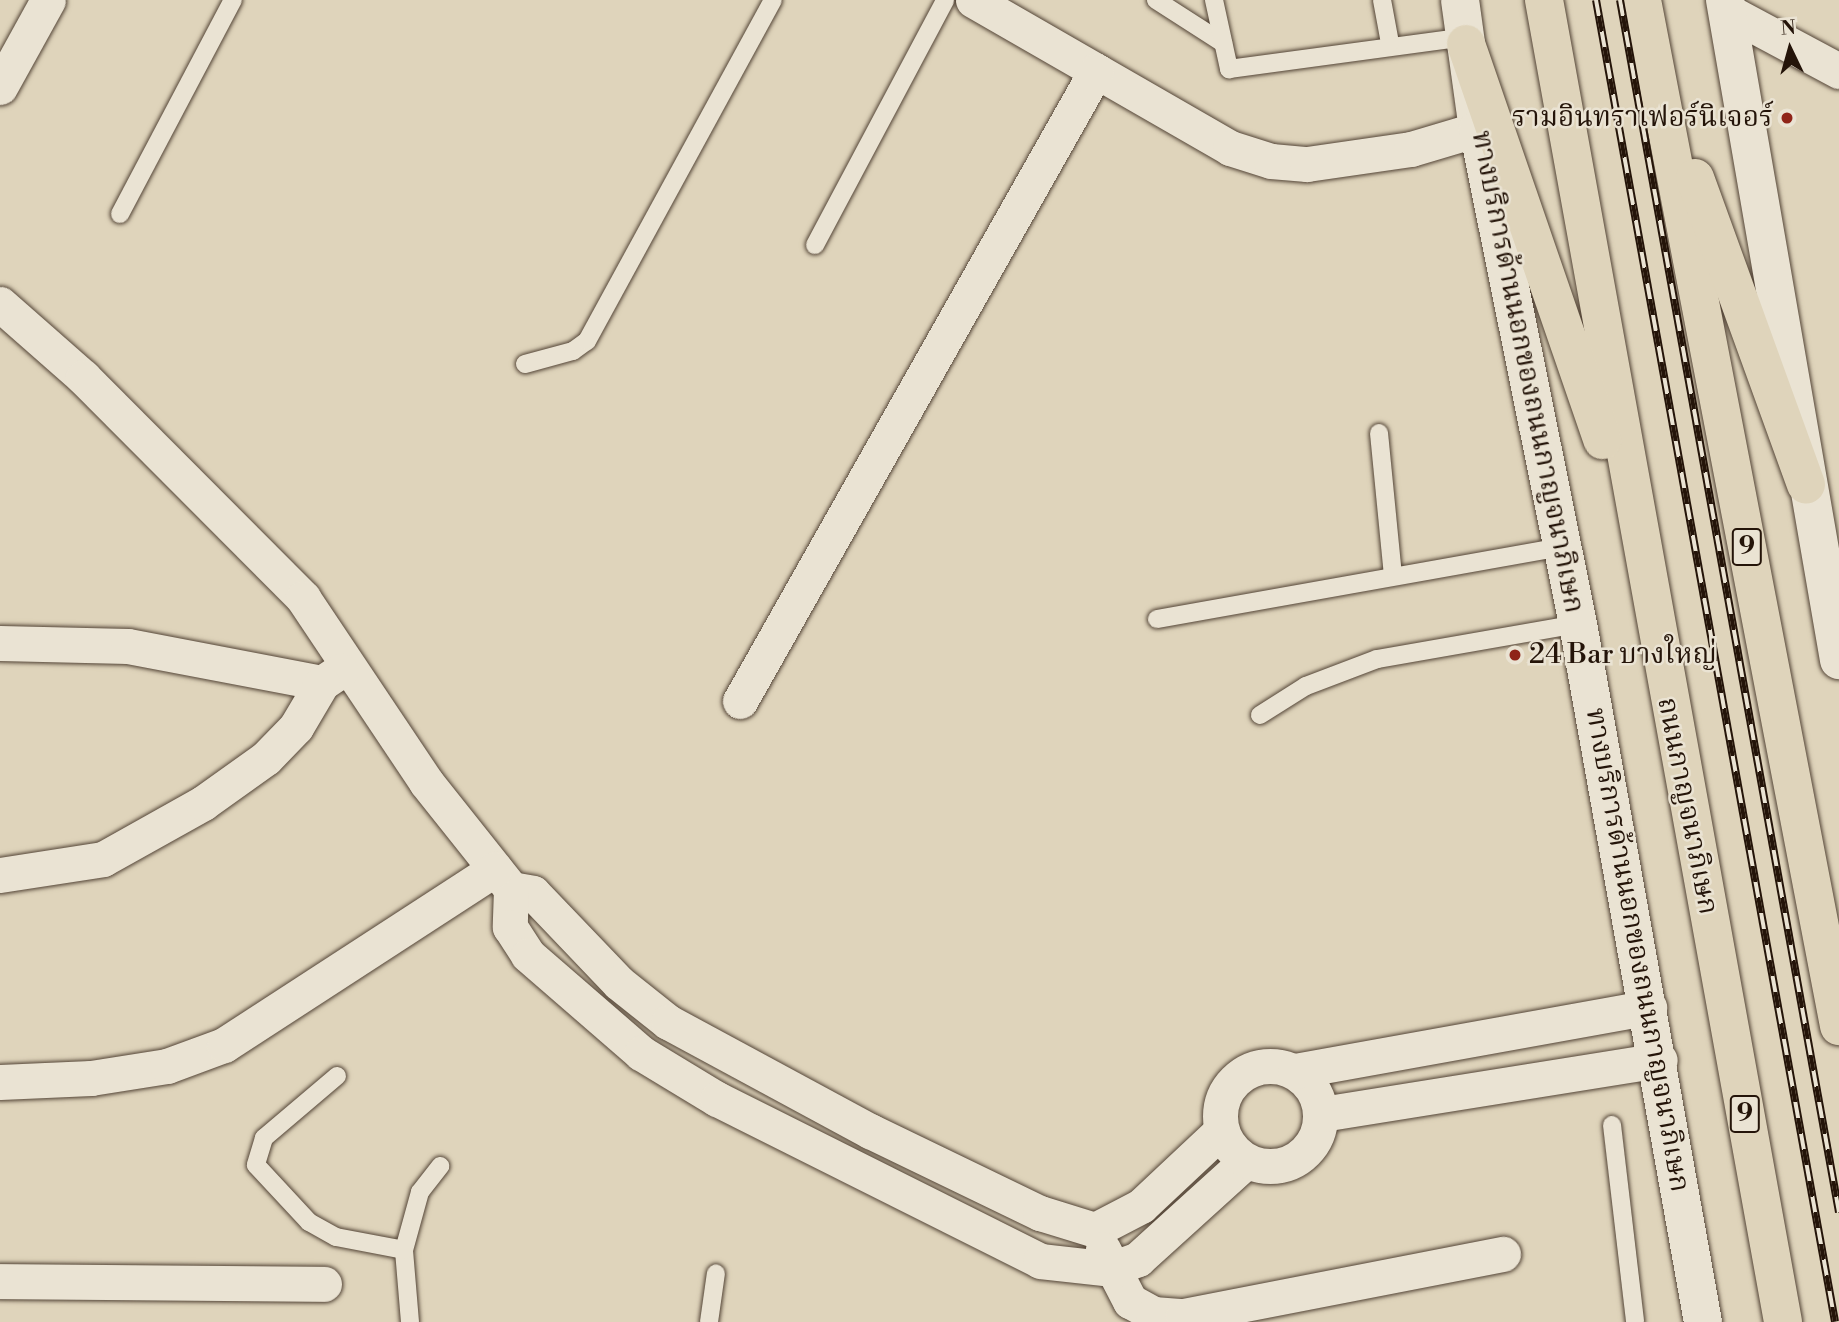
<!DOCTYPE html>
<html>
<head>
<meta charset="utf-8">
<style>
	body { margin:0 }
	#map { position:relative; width:1839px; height:1322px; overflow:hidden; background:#dfd4bb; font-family:"Libre Bodoni","Noto Serif Thai",serif }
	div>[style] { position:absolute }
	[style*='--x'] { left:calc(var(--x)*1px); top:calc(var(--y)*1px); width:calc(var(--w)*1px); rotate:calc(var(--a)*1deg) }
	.roads { filter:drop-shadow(0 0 2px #534436) drop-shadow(0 0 2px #534436) }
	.lane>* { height:18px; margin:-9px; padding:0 9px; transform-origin:9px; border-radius:9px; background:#eae3d3 }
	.street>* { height:35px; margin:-17.5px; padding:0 17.5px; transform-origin:17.5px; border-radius:17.5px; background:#eae3d3 }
	.street>.ring { margin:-17.5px; padding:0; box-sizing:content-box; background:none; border:35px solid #eae3d3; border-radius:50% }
	.secondary>* { height:38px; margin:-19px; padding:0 19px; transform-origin:19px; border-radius:19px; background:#eae3d3 }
	.highway>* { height:38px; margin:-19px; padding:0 19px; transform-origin:19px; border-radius:19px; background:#dfd4bb }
	.rail>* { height:8px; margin-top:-4px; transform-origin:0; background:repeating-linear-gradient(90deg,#eae3d3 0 16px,#241409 0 32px); box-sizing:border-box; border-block:2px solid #241409 }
	.dots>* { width:19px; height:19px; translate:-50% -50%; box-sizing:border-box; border:4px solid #eae3d3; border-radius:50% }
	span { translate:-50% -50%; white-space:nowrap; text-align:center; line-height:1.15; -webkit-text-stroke:5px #eae3d3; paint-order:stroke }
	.shield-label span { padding:2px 5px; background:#eae3d3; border:2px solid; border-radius:5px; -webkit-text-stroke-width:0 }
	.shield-label { font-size:26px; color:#241409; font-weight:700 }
	.poi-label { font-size:28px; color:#241409 }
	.right { translate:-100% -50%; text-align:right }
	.left { translate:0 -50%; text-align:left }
	.street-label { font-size:28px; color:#241409 }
	.north { position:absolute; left:1755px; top:14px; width:70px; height:70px; -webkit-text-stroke:5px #eae3d3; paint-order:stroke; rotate:355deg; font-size:19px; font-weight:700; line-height:28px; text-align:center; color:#241409 }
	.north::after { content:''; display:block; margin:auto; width:24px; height:32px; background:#241409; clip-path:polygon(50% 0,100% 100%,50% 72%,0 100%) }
</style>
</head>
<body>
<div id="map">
	<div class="roads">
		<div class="lane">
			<i style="--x:1156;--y:0;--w:80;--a:32.7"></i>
			<i style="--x:1214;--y:0;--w:71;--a:77.7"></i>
			<i style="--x:1229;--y:69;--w:240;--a:-7.7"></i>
			<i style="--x:1382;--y:0;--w:44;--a:79.5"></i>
			<i style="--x:120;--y:214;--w:242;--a:-62.2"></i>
			<i style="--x:815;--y:245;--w:277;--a:-62"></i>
			<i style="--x:525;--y:364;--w:50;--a:-15.2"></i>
			<i style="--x:573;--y:351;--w:17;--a:-36"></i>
			<i style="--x:587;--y:341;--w:388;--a:-61.4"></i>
			<i style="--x:1379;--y:433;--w:143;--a:84.4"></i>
			<i style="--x:1157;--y:619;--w:411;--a:-10.1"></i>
			<i style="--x:1260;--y:715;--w:54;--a:-32.2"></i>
			<i style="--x:1306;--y:686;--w:76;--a:-20.8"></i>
			<i style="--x:1377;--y:659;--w:204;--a:-9.9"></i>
			<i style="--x:337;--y:1076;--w:96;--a:139.7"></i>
			<i style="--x:264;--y:1138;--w:28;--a:107"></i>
			<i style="--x:256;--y:1165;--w:78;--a:47.1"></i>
			<i style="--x:309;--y:1222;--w:31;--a:29"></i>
			<i style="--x:336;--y:1237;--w:69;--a:10.8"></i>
			<i style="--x:1612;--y:1125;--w:198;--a:83.3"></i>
			<i style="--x:410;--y:1322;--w:72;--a:-94.8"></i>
			<i style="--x:404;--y:1250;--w:60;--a:-74.6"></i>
			<i style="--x:420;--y:1192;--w:33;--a:-52"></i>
			<i style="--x:709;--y:1322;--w:49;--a:-81.9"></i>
		</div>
		<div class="street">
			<i style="--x:973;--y:0;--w:297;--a:29.9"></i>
			<i style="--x:1230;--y:148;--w:43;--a:17.6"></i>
			<i style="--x:1271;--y:161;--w:36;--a:5"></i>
			<i style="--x:1307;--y:164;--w:105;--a:-8.2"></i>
			<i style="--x:1411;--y:149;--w:70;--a:-16.6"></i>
			<i style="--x:1727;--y:11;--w:127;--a:28.2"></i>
			<i style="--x:0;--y:87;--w:99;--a:-61.1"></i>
			<i style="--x:0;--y:304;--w:111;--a:41.3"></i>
			<i style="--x:83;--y:377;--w:312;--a:45.1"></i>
			<i style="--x:303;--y:598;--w:221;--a:56.2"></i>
			<i style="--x:426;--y:782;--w:137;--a:51.5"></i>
			<i style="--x:511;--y:889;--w:22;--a:10"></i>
			<i style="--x:533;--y:893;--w:124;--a:46.3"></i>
			<i style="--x:619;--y:983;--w:63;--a:38.5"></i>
			<i style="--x:668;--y:1022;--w:230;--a:28.4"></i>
			<i style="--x:870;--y:1131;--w:189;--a:25.8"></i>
			<i style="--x:1040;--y:1213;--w:58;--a:17.2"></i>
			<i style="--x:1095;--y:1230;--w:52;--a:-27.6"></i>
			<i style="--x:1141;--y:1206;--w:110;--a:-43.2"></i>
			<i style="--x:0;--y:643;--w:128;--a:1.3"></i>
			<i style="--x:128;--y:646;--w:197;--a:10.8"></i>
			<i style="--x:322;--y:683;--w:22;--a:-34"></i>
			<i style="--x:740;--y:701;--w:724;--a:-60.53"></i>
			<i style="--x:0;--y:875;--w:104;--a:-8.8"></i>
			<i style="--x:103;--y:859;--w:115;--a:-29.2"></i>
			<i style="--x:203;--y:803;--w:77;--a:-35.5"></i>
			<i style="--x:266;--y:758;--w:43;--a:-45.9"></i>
			<i style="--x:296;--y:727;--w:51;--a:-59.4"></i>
			<i style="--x:511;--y:889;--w:38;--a:92"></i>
			<i style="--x:510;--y:927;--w:33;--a:57"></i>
			<i style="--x:528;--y:955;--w:150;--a:40.9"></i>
			<i style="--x:641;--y:1053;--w:89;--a:31.2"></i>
			<i style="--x:717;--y:1099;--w:361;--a:26.6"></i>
			<i style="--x:1040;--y:1261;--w:71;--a:6.4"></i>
			<i style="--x:1111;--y:1269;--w:29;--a:-20"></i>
			<i style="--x:1138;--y:1259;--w:146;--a:-42.2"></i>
			<i class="ring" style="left:1220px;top:1066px;width:65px;height:65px"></i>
			<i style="--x:1295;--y:1071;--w:360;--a:-10.2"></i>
			<i style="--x:0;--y:1082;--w:91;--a:-2.5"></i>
			<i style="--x:91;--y:1078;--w:77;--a:-9"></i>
			<i style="--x:167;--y:1066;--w:61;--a:-20.2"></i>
			<i style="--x:224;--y:1045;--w:323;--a:-33"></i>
			<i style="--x:1322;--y:1114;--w:342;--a:-9.1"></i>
			<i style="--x:1103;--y:1249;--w:59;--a:62.6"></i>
			<i style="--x:1130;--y:1301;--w:26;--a:29"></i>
			<i style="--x:1153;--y:1314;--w:30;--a:4"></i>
			<i style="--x:1183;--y:1316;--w:326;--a:-11"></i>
			<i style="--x:0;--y:1281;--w:324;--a:0.5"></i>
		</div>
		<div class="secondary">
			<i style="--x:1460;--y:0;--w:130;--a:82.1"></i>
			<i style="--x:1478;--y:129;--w:505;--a:78.58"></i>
			<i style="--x:1578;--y:624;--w:709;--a:79.85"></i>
			<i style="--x:1725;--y:0;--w:670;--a:80.2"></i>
		</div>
		<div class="highway">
			<i style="--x:1544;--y:0;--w:1343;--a:79.75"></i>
			<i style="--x:1642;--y:0;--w:1045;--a:79.13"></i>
			<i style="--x:1466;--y:44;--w:419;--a:71"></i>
			<i style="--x:1695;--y:178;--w:326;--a:70.1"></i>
		</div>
	</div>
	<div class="rail">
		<i style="--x:1596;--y:0;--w:1343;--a:79.75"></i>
		<i style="--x:1620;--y:0;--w:1232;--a:79.76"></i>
	</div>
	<div class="dots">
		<i style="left:1787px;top:118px;background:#8f2418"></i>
		<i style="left:1515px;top:655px;background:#8f2418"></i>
	</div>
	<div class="shield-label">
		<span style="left:1747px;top:547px">9</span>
		<span style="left:1745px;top:1114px">9</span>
	</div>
	<div class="poi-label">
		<span class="right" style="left:1773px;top:118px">รามอินทราเฟอร์นิเจอร์</span>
		<span class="left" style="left:1529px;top:655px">24 Bar บางใหญ่</span>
	</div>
	<div class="street-label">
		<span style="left:1527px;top:372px;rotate:79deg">ทางบริการด้านนอกของถนนกาญจนาภิเษก</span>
		<span style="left:1687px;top:806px;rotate:79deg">ถนนกาญจนาภิเษก</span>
		<span style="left:1637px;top:950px;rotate:80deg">ทางบริการด้านนอกของถนนกาญจนาภิเษก</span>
	</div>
	<div class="north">N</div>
</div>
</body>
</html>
